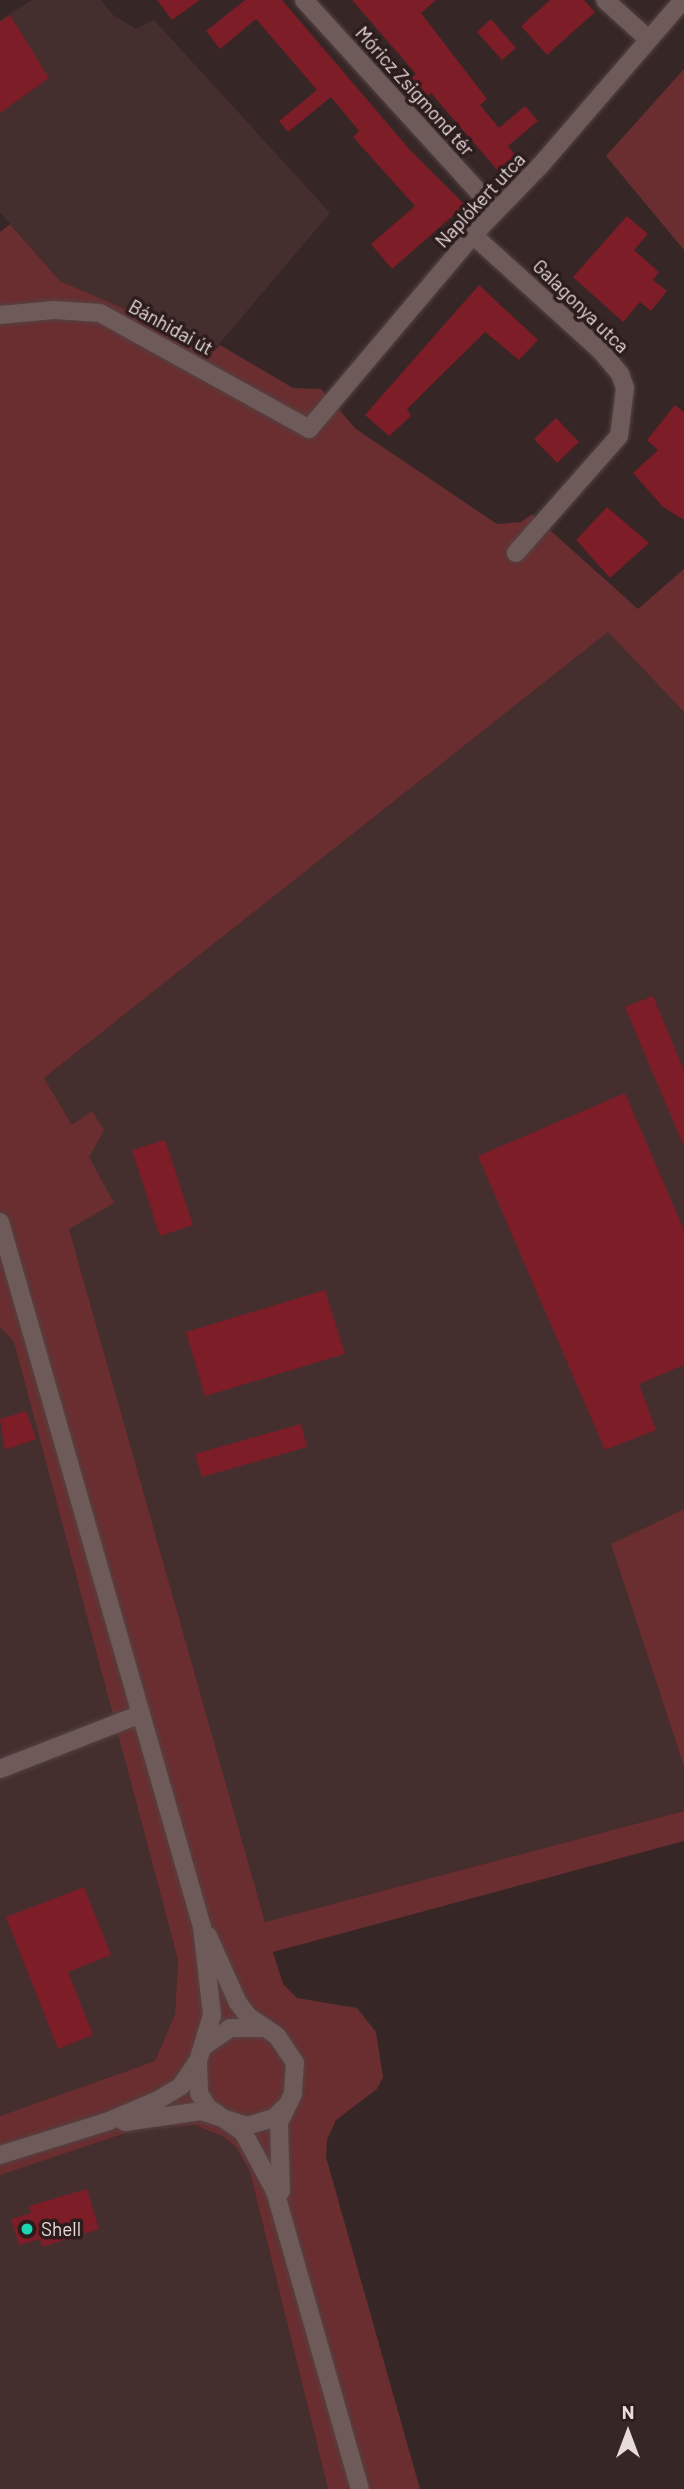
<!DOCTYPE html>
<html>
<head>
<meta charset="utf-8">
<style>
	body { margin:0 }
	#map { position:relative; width:684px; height:2489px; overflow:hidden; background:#362625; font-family:Barlow,sans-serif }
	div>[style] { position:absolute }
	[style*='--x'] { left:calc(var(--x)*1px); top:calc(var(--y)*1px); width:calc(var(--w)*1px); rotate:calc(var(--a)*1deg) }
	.built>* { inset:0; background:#452f2e }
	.green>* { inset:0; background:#6a2e30 }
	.building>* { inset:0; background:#7c1d27 }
	.roads { filter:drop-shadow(0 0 2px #524343) drop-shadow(0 0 2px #524343) }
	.street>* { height:18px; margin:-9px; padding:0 9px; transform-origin:9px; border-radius:9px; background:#6d5a59 }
	.secondary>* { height:18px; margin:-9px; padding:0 9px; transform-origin:9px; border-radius:9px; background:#6d5a59 }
	.dots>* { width:19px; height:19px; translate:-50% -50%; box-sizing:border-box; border:4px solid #2c1c1c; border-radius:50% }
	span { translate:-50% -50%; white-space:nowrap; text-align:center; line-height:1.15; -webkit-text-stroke:7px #2c1c1c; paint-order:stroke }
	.street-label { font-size:19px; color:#e7dbdb }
	.poi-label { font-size:19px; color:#e7dbdb }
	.left { translate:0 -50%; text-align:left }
	.north { position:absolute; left:593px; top:2398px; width:70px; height:70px; -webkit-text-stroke:5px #2c1c1c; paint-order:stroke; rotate:0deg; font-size:19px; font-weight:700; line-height:28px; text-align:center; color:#e7dbdb }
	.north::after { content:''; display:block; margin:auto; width:24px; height:32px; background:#e7dbdb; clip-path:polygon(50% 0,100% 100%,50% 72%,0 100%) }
</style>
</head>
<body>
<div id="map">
	<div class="built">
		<i style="clip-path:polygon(32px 0,101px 0,113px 15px,136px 29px,154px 20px,330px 213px,208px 357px,144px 317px,60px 281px,0 212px,0 20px)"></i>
		<i style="clip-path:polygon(608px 632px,684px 712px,684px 1509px,611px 1544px,684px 1767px,684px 1811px,265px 1922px,69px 1229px,72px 1125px,44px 1078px)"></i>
		<i style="clip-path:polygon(0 1327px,14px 1342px,178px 1960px,175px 2014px,155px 2061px,0 2116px)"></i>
		<i style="clip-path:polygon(195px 2125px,222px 2136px,236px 2147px,250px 2172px,328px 2489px,0 2489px,0 2175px,141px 2128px)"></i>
	</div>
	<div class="green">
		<i style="clip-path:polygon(684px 69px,684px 250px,606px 156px)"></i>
		<i style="clip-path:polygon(10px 224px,60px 281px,144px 317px,208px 357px,220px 345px,293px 388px,321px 389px,356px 429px,497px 524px,521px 522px,532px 514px,638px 609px,684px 569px,684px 712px,608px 632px,44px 1078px,72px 1125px,92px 1111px,104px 1130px,89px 1157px,114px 1203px,69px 1229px,265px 1922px,684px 1811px,684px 1841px,273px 1952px,283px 1984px,297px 1998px,357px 2008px,376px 2032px,383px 2077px,377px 2089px,336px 2120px,327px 2140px,326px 2157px,420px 2489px,328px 2489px,250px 2172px,236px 2147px,222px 2136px,195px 2125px,141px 2128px,0 2175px,0 2116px,155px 2061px,175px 2014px,178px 1960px,14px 1342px,0 1327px,0 232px)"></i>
		<i style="clip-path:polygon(684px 1509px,684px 1767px,611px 1544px)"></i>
	</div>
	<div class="building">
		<i style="clip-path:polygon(157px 0,200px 0,172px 20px)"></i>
		<i style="clip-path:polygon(245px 0,282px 0,410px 150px,465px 205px,392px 269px,371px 244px,415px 206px,353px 137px,359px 131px,331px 97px,288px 132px,279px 121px,317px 90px,256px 19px,220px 49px,206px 31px)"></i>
		<i style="clip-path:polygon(352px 0,436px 0,421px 13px,487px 99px,480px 105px,499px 128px,525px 106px,538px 121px,508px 146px,523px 164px,505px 179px,431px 93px,427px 97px,411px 78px,416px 74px)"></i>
		<i style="clip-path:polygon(550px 0,584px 0,595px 12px,547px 55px,521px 26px)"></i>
		<i style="clip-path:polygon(10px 15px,49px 78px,0 113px,0 22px)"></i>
		<i style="clip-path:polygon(491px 19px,516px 48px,502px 60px,477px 32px)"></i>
		<i style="clip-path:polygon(627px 216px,648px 234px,634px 250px,659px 272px,653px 280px,667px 291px,651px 311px,640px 302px,623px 322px,573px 277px)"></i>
		<i style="clip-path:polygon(479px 285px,538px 340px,519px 360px,485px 332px,407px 409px,411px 416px,389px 436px,365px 415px)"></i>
		<i style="clip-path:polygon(675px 405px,684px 412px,684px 520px,663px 507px,633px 473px,658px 450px,647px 440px)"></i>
		<i style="clip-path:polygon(556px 418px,579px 442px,557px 463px,534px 439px)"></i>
		<i style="clip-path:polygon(607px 507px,649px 543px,610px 578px,576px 540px)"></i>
		<i style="clip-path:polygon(653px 996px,684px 1070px,684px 1147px,625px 1007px)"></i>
		<i style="clip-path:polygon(625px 1093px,684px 1230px,684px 1365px,639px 1384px,656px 1430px,605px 1450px,478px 1156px)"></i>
		<i style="clip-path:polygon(165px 1140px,193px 1225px,160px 1236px,132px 1150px)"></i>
		<i style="clip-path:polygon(325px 1290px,345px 1354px,205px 1396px,186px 1332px)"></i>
		<i style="clip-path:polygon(26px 1411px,36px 1439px,5px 1450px,0 1419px)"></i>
		<i style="clip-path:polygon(301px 1424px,307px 1447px,202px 1477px,195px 1454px)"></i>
		<i style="clip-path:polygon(84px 1887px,111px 1955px,68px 1972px,93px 2035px,58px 2049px,6px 1917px)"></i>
		<i style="clip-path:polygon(87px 2189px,99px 2229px,42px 2247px,40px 2239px,19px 2245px,11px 2219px,31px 2213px,29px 2206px)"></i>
	</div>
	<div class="roads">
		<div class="street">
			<i style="--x:304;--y:0;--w:284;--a:47.7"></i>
			<i style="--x:605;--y:0;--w:57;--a:42.1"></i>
			<i style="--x:473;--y:235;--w:171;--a:42.2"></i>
			<i style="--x:600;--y:350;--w:31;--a:50"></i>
			<i style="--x:620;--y:374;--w:15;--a:70"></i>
			<i style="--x:625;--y:388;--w:48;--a:97.1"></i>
			<i style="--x:619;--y:436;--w:156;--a:131.4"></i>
			<i style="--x:0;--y:315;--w:54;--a:-5.3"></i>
			<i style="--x:54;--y:310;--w:46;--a:3.7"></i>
			<i style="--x:100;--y:313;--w:239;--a:29"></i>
			<i style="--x:309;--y:429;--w:254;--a:-49.8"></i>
			<i style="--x:473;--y:235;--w:95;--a:-45.9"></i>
			<i style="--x:539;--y:167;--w:221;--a:-49.2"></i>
			<i style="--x:0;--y:1769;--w:151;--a:-21.3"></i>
		</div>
		<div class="secondary">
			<i style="--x:0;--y:1222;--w:733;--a:74.01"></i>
			<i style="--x:202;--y:1927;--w:89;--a:83.5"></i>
			<i style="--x:212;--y:2015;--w:48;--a:106.9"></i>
			<i style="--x:198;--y:2061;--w:32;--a:88"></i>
			<i style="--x:199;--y:2093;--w:16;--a:60"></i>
			<i style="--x:207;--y:2107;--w:44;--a:34.8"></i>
			<i style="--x:243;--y:2132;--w:67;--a:61.5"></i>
			<i style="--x:275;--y:2191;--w:310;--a:74.1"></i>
			<i style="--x:208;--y:1936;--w:73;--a:65.9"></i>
			<i style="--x:238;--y:2003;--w:18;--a:52"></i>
			<i style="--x:249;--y:2017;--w:34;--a:34"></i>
			<i style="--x:277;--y:2036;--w:32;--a:56"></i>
			<i style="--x:295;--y:2063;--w:31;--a:94"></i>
			<i style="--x:293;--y:2094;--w:32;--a:116"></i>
			<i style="--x:279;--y:2123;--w:68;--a:88.3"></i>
			<i style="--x:206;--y:2045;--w:29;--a:-35"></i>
			<i style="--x:230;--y:2028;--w:32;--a:0"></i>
			<i style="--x:125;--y:2122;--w:77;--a:-8.2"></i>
			<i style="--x:201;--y:2111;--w:48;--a:18.1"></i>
			<i style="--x:247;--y:2126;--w:28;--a:-17"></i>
			<i style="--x:274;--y:2118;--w:14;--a:-45"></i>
			<i style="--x:0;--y:2155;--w:114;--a:-17.3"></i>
			<i style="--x:109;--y:2121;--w:53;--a:-23.2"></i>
			<i style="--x:158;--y:2100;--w:27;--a:-31"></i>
			<i style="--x:181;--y:2086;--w:27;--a:-56"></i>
		</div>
	</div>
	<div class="dots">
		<i style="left:27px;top:2229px;background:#1ed5b1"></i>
	</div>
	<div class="street-label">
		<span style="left:415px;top:91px;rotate:48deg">Móricz Zsigmond tér</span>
		<span style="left:480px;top:200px;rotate:-47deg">Naplókert utca</span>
		<span style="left:581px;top:306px;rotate:44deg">Galagonya utca</span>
		<span style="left:171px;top:327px;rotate:29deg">Bánhidai út</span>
	</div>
	<div class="poi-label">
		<span class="left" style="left:41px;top:2229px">Shell</span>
	</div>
	<div class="north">N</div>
</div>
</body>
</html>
